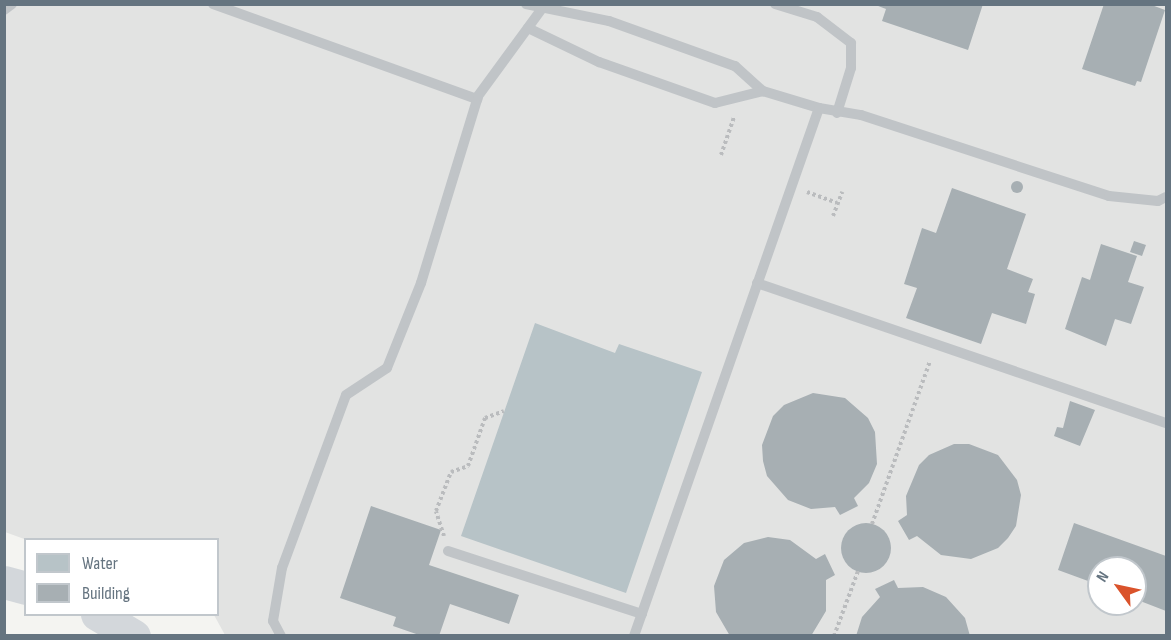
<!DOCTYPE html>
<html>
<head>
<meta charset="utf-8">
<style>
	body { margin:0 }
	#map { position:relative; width:1171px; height:640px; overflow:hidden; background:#f4f4f1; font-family:"Sofia Sans Condensed",sans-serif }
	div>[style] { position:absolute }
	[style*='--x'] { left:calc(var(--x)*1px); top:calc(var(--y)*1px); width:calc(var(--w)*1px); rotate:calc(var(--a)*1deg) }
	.built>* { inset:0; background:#e2e3e2 }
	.water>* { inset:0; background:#b7c3c7 }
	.building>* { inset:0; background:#a7afb3 }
	.round { border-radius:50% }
	.path>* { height:4px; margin-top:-2px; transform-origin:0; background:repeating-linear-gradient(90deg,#babcbe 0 3px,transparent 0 6px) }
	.lane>* { height:10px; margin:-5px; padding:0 5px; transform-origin:5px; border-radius:5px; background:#c0c4c7 }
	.highway>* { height:33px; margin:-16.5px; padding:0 16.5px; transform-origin:16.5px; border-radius:16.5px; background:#d3d7db }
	span { translate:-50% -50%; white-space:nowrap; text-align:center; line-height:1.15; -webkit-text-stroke:6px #fff; paint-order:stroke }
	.frame { position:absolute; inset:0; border:6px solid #657480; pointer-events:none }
	.legend { position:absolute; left:24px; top:538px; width:195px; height:78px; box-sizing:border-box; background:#fff; border:2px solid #c1c7cc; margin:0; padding:8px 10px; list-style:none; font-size:18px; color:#657480 }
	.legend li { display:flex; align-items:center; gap:12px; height:30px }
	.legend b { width:30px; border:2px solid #c1c7cc }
	.north { position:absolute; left:1087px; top:556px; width:60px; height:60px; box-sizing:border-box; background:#fff; border:2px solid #c1c7cc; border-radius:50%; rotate:303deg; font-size:16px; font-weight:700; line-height:24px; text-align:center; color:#657480 }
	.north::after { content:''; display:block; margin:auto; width:21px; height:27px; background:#da532b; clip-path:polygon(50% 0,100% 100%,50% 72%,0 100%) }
</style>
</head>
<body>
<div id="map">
	<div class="built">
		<i style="clip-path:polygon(evenodd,5px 5px,1166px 5px,1166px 635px,225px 635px,214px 615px,218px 614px,218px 540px,27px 540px,5px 532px,5px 5px,1099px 568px,1135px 568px,1135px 604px,1099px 604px,1099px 568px)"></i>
	</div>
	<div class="water">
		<i style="clip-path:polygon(535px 323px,615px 353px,619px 344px,702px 372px,626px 593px,461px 536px)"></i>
	</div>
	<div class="building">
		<i style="clip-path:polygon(873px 4px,983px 4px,968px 50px,882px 21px,886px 9px)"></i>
		<i style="clip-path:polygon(1104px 4px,1149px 4px,1165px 10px,1141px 82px,1137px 81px,1135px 86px,1082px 69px)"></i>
		<i class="round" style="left:1011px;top:181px;width:12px;height:12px"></i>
		<i style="clip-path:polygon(952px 188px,1026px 214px,1007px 269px,1033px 279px,1028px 292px,1035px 294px,1026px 324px,992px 313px,981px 344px,906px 318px,917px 288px,904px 284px,922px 228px,936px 233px)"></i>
		<i style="clip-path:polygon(1134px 241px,1146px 245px,1142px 256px,1130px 252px)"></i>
		<i style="clip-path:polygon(1101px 244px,1137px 256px,1128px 282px,1144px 287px,1131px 324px,1115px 319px,1106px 346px,1065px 329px,1082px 277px,1090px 280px)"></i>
		<i style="clip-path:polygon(813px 393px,845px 398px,868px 418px,875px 432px,877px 464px,869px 483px,854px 498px,858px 506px,840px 515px,835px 507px,811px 509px,788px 500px,767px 476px,763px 461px,762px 445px,773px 416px,784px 405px)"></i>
		<i style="clip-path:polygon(1070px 401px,1095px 410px,1080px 446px,1054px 436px,1057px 427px,1063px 428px)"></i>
		<i style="clip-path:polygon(954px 444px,969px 444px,998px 455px,1017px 480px,1021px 495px,1016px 526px,1008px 538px,998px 548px,971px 559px,941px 555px,917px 536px,909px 540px,898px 521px,907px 515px,906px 496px,919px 465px,929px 455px)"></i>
		<i style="clip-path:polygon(371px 506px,441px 530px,429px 565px,519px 595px,509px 624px,450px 604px,439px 636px,422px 636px,393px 626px,396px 617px,340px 598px)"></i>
		<i class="round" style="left:841px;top:523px;width:50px;height:50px"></i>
		<i style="clip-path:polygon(1074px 523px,1166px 556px,1166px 611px,1135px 599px,1135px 568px,1099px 568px,1099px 585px,1058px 570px)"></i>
		<i style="clip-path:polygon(768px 537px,790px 540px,816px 559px,825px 554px,835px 575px,826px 580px,826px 611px,811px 636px,730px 636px,716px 612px,714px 586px,724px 560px,744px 543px)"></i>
		<i style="clip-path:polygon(894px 580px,898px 588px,923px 587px,946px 597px,965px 618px,970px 636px,856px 636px,862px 617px,880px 597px,875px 589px)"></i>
	</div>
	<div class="path">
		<i style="--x:721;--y:155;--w:40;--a:-71.1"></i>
		<i style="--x:807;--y:192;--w:32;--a:20"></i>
		<i style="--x:833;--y:216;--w:26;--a:-69"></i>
		<i style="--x:872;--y:524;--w:173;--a:-70.4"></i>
		<i style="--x:444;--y:536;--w:26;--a:-108"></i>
		<i style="--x:436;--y:511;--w:42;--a:-69"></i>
		<i style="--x:451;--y:472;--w:18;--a:-19"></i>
		<i style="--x:468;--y:466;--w:51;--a:-70.5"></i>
		<i style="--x:485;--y:418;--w:20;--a:-20"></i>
		<i style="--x:834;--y:636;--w:69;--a:-69.7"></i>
	</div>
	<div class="lane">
		<i style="--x:213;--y:4;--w:281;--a:19.8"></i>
		<i style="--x:526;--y:4;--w:85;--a:11.6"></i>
		<i style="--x:609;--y:21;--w:134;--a:19.7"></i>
		<i style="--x:735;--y:66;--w:38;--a:42"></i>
		<i style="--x:763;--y:91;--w:59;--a:16.9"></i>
		<i style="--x:819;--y:108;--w:559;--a:109.31"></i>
		<i style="--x:775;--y:4;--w:44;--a:17.2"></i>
		<i style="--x:817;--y:17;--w:43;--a:37.4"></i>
		<i style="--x:851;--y:43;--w:25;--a:90"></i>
		<i style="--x:851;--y:68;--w:47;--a:107.3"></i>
		<i style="--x:4;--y:10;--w:10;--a:-37"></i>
		<i style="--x:528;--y:28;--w:79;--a:25.6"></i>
		<i style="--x:599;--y:62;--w:123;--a:19.5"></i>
		<i style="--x:715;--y:103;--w:49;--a:-14"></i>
		<i style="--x:819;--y:108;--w:43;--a:9.5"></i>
		<i style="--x:861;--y:115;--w:261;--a:18.1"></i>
		<i style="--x:1109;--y:196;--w:49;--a:5.8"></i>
		<i style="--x:1158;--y:201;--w:9;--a:-27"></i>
		<i style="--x:757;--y:283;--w:432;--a:18.9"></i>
		<i style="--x:448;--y:551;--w:204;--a:18"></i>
		<i style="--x:281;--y:636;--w:17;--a:-118"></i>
		<i style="--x:273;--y:621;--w:54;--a:-80.4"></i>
		<i style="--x:282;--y:568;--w:184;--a:-69.7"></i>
		<i style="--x:346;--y:395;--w:49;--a:-33.4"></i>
		<i style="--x:387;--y:368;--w:92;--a:-68.2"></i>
		<i style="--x:421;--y:283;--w:195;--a:-73"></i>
		<i style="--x:478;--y:96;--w:107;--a:-53.8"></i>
	</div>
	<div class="highway">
		<i style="--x:4;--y:582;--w:23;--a:15"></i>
		<i style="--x:97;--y:614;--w:43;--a:30.7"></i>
	</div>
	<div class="frame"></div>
	<ul class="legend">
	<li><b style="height:16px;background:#b7c3c7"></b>Water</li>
	<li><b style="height:16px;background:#a7afb3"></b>Building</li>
	</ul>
	<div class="north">N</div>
</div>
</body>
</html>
